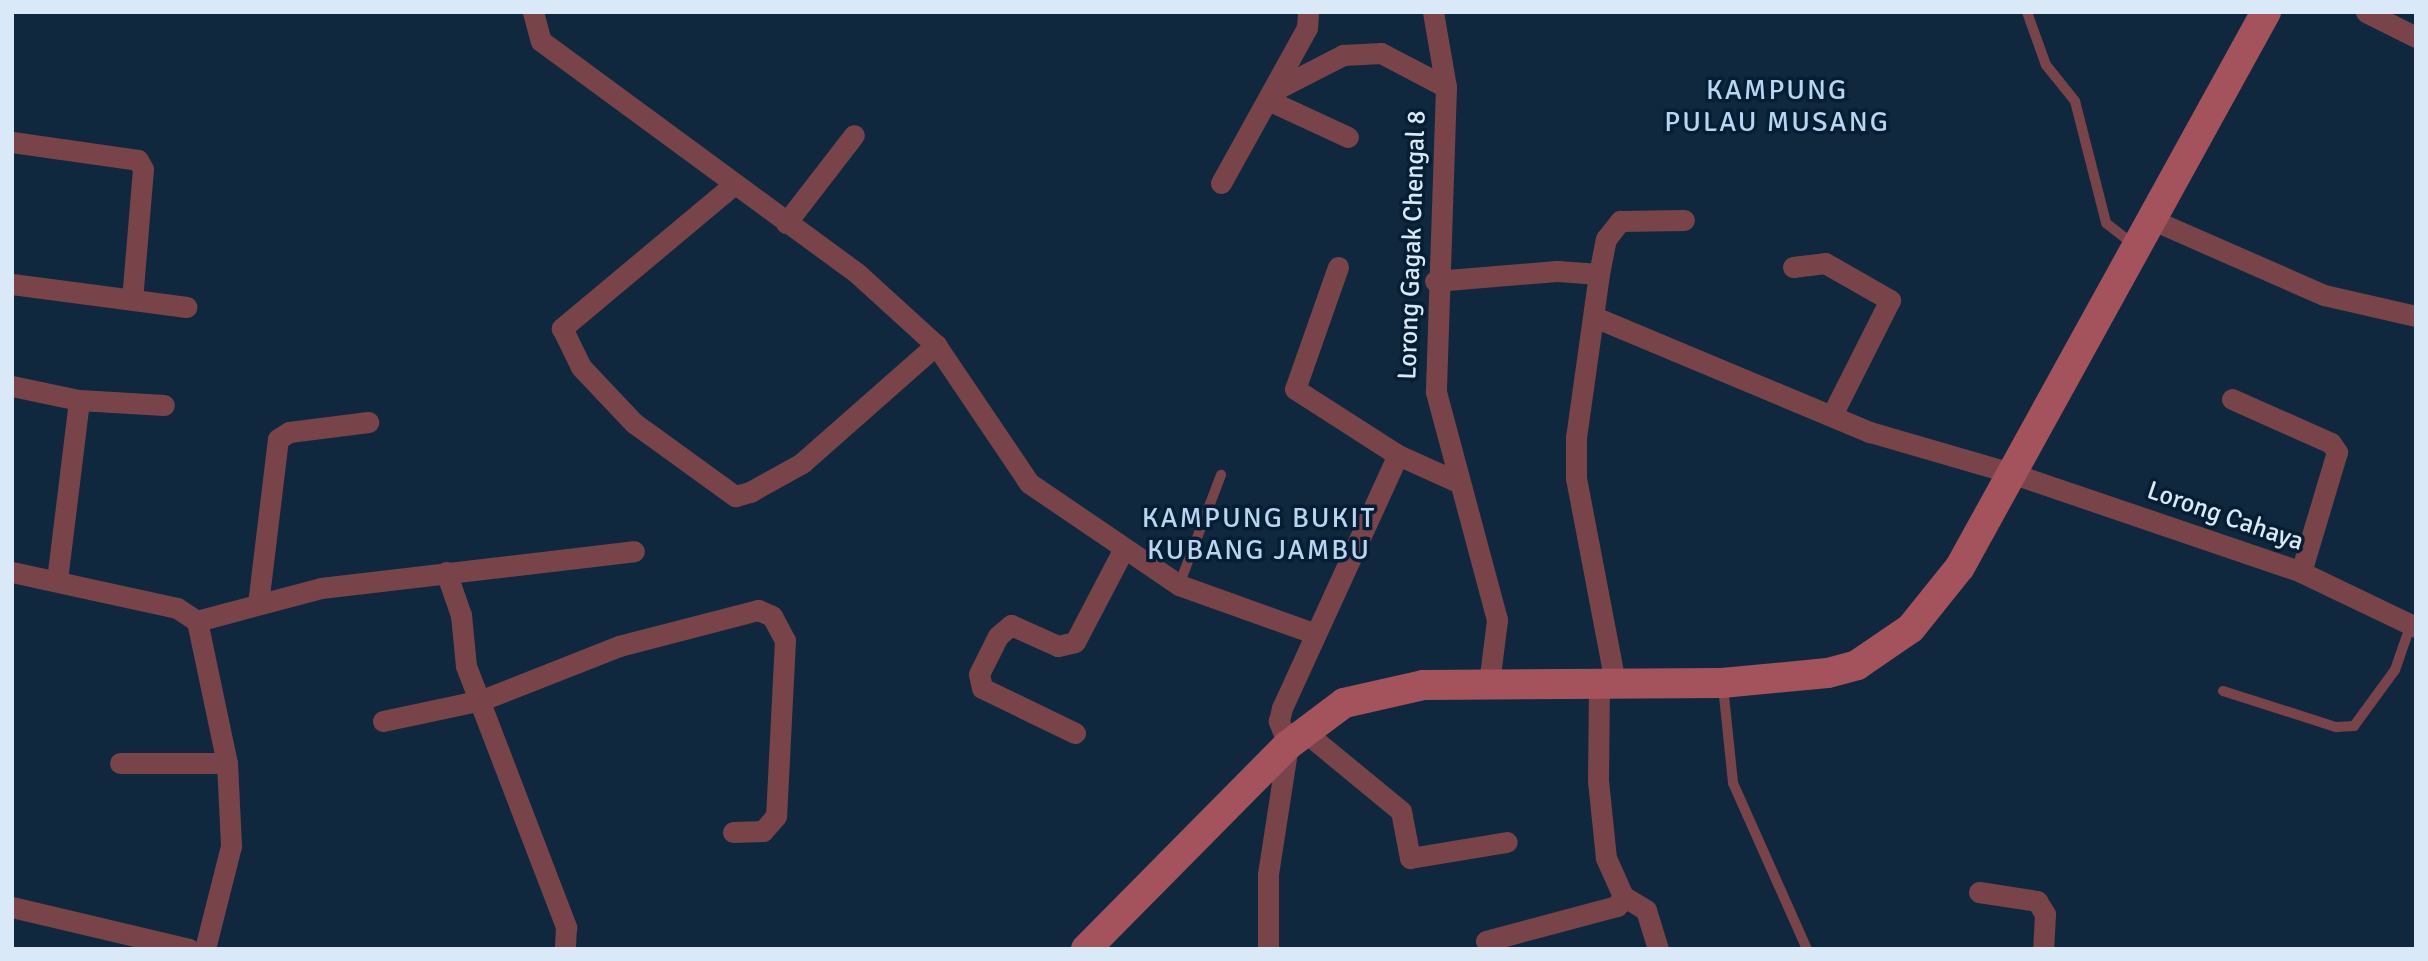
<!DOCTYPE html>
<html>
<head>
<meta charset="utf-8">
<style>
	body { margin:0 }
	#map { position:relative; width:2428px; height:961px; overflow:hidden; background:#10283d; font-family:Signika,sans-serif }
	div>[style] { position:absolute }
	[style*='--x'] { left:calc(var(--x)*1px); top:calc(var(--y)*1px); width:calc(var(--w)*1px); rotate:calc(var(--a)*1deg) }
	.lane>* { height:10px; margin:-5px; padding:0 5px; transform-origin:5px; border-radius:5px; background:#78444a }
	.street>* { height:21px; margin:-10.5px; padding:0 10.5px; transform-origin:10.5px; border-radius:10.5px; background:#78444a }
	.secondary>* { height:30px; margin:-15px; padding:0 15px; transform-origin:15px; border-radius:15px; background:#a4535d }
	span { translate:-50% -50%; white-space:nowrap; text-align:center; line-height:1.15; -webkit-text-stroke:7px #061e33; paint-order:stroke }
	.street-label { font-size:26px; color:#dae9f7 }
	.neighbourhood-label { font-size:28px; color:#b8d5f1; letter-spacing:2px }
	.frame { position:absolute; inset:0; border:14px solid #dae9f7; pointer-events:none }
</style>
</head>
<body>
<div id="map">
	<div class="lane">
		<i style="--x:2027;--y:12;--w:56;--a:70.3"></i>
		<i style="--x:2046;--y:65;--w:46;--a:51.1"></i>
		<i style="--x:2075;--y:101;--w:126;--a:75.7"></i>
		<i style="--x:2106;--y:223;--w:37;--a:38"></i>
		<i style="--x:1179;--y:585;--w:118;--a:-69.1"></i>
		<i style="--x:1723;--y:686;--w:98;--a:84.1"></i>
		<i style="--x:1733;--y:783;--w:182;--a:66"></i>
		<i style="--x:2223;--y:691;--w:119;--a:17.7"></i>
		<i style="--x:2336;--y:727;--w:18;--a:-3"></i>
		<i style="--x:2354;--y:726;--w:69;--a:-53.8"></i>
		<i style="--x:2395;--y:670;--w:49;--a:-70.8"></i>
	</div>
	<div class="street">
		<i style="--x:533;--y:12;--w:30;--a:75"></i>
		<i style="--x:541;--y:41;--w:393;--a:36.3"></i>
		<i style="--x:858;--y:274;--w:105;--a:42.3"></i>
		<i style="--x:936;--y:345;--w:166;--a:56"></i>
		<i style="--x:1029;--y:483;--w:181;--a:34.2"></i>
		<i style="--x:1179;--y:585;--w:142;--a:19.7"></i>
		<i style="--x:1433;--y:12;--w:76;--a:80.2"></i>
		<i style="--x:1446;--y:87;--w:305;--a:91.9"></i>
		<i style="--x:1436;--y:392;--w:236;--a:75"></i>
		<i style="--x:1497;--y:620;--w:64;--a:97.2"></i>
		<i style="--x:2366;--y:12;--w:56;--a:26.6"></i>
		<i style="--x:1273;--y:91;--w:79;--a:-27.2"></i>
		<i style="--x:1343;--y:55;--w:38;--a:-3"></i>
		<i style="--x:1381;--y:53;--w:73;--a:27.6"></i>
		<i style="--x:1268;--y:100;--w:88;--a:24.8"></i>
		<i style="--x:12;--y:142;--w:127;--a:8.1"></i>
		<i style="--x:138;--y:160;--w:10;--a:61"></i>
		<i style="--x:143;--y:169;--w:130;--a:94.8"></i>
		<i style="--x:1221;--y:183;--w:177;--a:-61"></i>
		<i style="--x:1307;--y:28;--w:16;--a:-86"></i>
		<i style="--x:732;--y:186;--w:222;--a:140.1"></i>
		<i style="--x:562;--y:328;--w:43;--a:64"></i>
		<i style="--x:581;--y:367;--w:77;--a:46.6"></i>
		<i style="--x:634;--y:423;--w:125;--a:35.9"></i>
		<i style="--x:735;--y:496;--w:16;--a:-15"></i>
		<i style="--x:750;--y:492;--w:60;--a:-29.1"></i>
		<i style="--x:802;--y:463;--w:179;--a:-41.4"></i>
		<i style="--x:2153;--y:220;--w:187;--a:23.7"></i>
		<i style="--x:2324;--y:295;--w:94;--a:12.9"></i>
		<i style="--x:786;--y:223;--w:111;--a:-52.3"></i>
		<i style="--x:1338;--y:267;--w:129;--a:109.4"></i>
		<i style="--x:1295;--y:389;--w:122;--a:32.7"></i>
		<i style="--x:1398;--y:455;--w:66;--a:24.2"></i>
		<i style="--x:1793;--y:267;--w:32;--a:-7"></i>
		<i style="--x:1825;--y:263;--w:75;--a:29.6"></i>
		<i style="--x:1890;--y:300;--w:129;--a:116.8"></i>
		<i style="--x:1599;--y:274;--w:36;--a:-79"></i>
		<i style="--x:1606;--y:239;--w:23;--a:-52"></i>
		<i style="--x:1620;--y:221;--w:64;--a:-0.9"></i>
		<i style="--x:1435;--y:281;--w:122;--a:-4.7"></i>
		<i style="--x:1557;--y:271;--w:42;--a:4.1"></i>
		<i style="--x:1599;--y:274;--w:165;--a:98"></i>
		<i style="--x:1576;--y:437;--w:41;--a:90"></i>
		<i style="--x:1576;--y:478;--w:208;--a:79.2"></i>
		<i style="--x:12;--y:284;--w:176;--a:7.5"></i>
		<i style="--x:1597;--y:318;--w:296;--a:22.7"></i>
		<i style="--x:1870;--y:432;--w:147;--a:16.2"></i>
		<i style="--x:2011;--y:473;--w:306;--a:18.8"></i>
		<i style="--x:2301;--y:572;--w:127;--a:25.6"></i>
		<i style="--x:12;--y:386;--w:68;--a:11.8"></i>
		<i style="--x:79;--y:400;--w:85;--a:3.4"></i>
		<i style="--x:2232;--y:399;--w:108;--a:24"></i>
		<i style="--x:2331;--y:443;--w:11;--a:56"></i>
		<i style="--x:2337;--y:452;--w:125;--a:106.7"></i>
		<i style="--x:12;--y:572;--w:169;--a:12.3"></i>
		<i style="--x:177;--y:608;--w:24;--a:33"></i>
		<i style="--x:197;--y:621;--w:128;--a:-14.9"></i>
		<i style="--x:321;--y:588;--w:315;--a:-6.7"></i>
		<i style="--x:446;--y:572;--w:46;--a:70.8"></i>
		<i style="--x:461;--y:615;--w:51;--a:84.4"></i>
		<i style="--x:466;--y:666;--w:280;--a:69"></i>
		<i style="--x:566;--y:927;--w:22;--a:93"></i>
		<i style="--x:57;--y:580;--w:181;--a:-83"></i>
		<i style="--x:258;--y:604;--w:166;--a:-83.1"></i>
		<i style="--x:278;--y:439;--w:13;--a:-32"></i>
		<i style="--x:289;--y:432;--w:80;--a:-7.2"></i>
		<i style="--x:197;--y:621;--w:145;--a:78.1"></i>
		<i style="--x:227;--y:763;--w:83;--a:87.2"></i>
		<i style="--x:231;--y:846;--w:106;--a:104.2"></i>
		<i style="--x:383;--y:721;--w:101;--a:-12"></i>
		<i style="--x:482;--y:700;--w:147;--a:-21.5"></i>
		<i style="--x:619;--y:646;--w:144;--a:-14.5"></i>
		<i style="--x:758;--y:610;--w:15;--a:23"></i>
		<i style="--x:772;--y:616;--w:27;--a:62"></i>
		<i style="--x:785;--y:640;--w:176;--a:92.9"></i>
		<i style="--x:776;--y:816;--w:20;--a:131"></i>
		<i style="--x:763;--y:831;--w:30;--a:178"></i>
		<i style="--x:1305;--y:732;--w:124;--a:39.5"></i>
		<i style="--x:1401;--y:811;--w:48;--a:79.2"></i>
		<i style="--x:1410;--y:858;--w:98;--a:-9.4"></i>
		<i style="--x:1075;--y:733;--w:103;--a:-154.2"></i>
		<i style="--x:982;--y:688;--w:14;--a:-102"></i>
		<i style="--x:979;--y:674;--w:42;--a:-63.4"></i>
		<i style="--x:998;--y:636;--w:17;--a:-40"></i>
		<i style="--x:1011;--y:625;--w:51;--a:24.1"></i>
		<i style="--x:1058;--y:646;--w:17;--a:-13"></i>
		<i style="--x:1075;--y:642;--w:104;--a:-62.4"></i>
		<i style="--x:120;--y:763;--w:107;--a:0"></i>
		<i style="--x:1979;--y:892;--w:59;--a:8.8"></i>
		<i style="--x:2037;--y:901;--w:15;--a:58"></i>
		<i style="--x:2045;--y:914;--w:35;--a:93"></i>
		<i style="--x:1623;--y:896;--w:27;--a:31"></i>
		<i style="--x:1646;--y:910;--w:41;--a:72.9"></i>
		<i style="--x:12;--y:907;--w:182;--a:13.3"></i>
		<i style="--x:1486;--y:941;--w:136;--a:-15"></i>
		<i style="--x:1617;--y:906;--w:12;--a:-59"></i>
		<i style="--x:1623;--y:896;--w:42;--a:-114.1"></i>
		<i style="--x:1606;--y:858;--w:77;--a:-95.9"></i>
		<i style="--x:1598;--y:781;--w:99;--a:-89.4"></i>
		<i style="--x:1268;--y:949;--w:75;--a:-90"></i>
		<i style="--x:1268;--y:874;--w:131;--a:-81.2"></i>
		<i style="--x:1288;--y:745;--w:26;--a:-111"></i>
		<i style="--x:1279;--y:721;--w:13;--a:-77"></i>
		<i style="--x:1282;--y:708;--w:278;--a:-65.4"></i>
	</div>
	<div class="secondary">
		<i style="--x:1086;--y:949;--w:287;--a:-45.3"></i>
		<i style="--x:1288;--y:745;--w:70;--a:-36.9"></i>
		<i style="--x:1344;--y:703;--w:81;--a:-12.8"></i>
		<i style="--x:1423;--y:685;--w:299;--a:-0.4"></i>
		<i style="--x:1722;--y:683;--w:106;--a:-5.4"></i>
		<i style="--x:1828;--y:673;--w:30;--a:-15"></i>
		<i style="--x:1857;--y:665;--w:65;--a:-34.4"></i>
		<i style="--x:1911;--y:628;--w:78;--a:-51.2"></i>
		<i style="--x:1960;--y:567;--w:634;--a:-61.13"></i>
	</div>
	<div class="street-label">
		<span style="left:1413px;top:245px;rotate:-88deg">Lorong Gagak Chengal 8</span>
		<span style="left:2225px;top:517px;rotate:19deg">Lorong Cahaya</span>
	</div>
	<div class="neighbourhood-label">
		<span style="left:1777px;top:106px">KAMPUNG<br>PULAU MUSANG</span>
		<span style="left:1259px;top:534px">KAMPUNG BUKIT<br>KUBANG JAMBU</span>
	</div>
	<div class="frame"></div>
</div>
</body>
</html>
